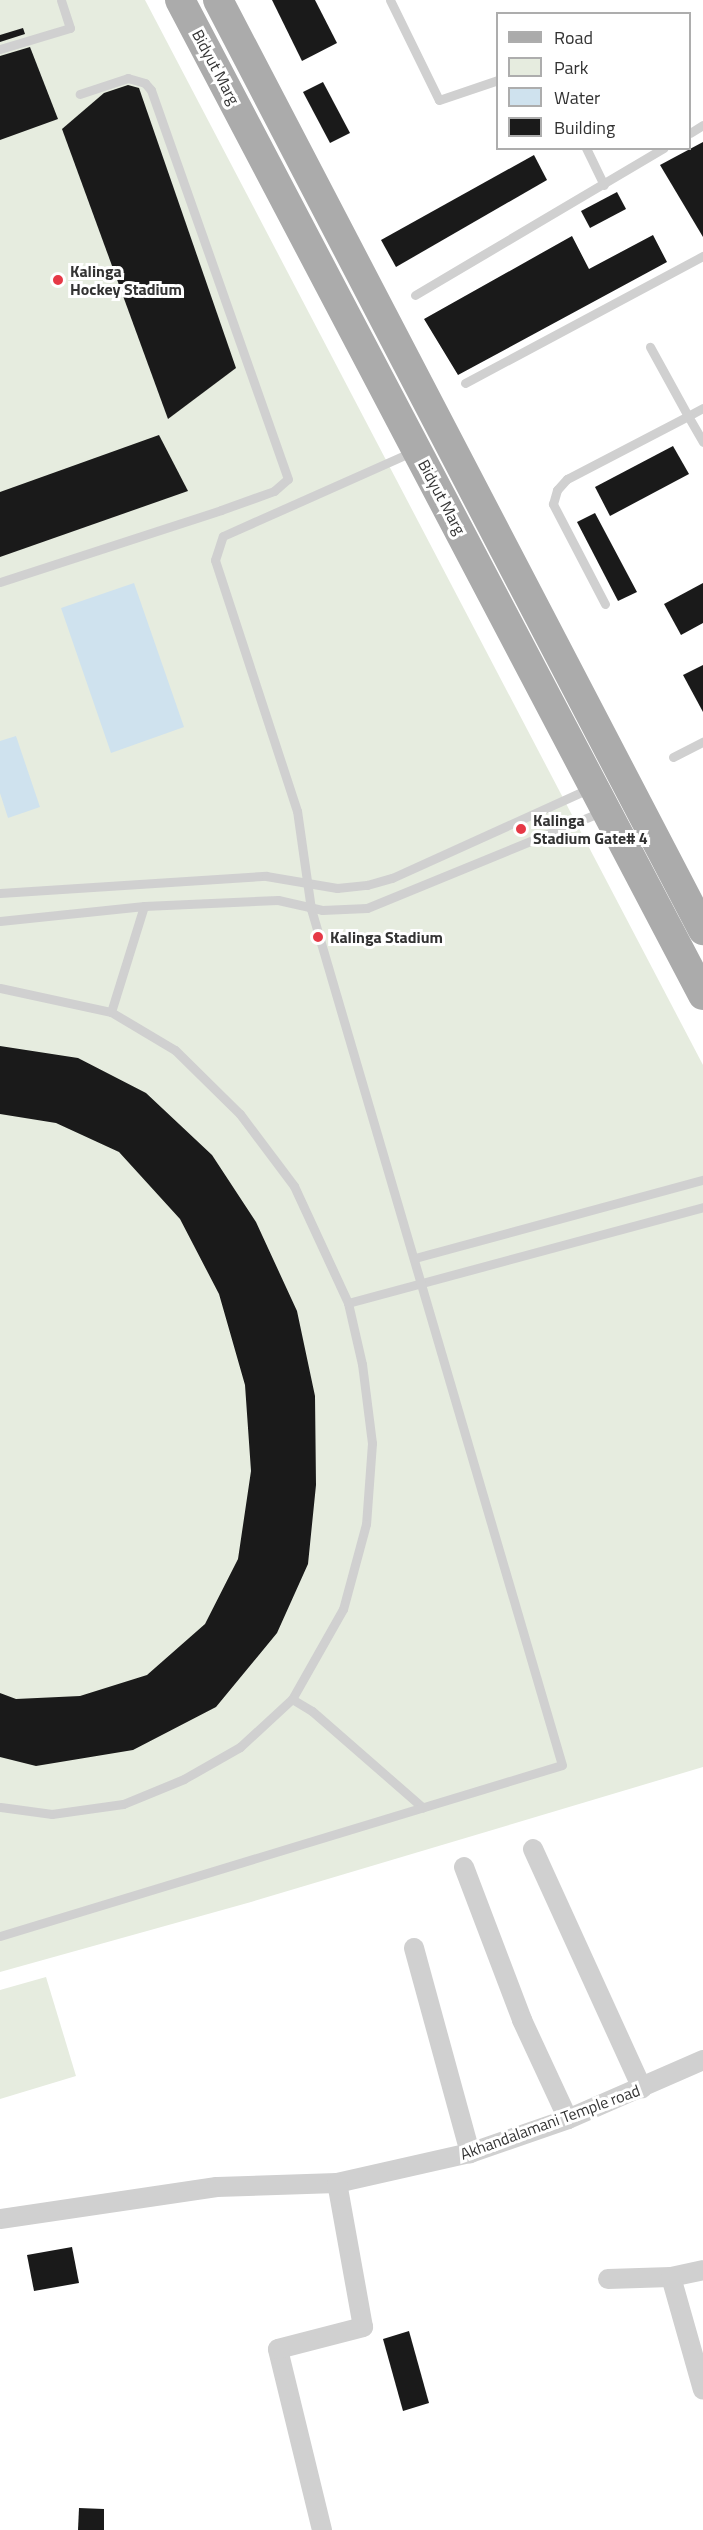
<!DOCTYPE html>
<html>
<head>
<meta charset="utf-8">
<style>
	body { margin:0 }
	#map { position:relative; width:703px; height:2530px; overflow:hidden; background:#fff; font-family:"Titillium Web",sans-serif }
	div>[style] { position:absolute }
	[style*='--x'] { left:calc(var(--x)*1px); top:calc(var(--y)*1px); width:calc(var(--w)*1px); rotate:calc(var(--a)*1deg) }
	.green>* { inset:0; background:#e6ecdf }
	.water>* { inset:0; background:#cfe2ee }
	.building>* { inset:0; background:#1a1a1a }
	.lane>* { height:9px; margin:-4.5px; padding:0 4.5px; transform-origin:4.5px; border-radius:4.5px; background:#d0d0d0 }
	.street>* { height:20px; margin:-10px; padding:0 10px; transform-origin:10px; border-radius:10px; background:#d0d0d0 }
	.primary>* { height:30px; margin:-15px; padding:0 15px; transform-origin:15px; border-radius:15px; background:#ababab }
	.dots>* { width:16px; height:16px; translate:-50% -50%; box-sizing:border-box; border:3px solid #fff; border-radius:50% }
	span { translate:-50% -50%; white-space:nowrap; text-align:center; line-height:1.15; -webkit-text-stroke:6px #fff; paint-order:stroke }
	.street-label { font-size:16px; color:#333 }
	.poi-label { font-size:16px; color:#333; font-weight:700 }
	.left { translate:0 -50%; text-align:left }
	.legend { position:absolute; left:496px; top:12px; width:195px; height:138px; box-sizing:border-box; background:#fff; border:2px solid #adadad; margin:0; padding:8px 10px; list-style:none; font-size:18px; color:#333 }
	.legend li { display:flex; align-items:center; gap:12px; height:30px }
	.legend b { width:30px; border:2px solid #adadad }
</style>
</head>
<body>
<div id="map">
	<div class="green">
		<i style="clip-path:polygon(0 0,145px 0,703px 1065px,703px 1767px,251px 1902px,0 1972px)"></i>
		<i style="clip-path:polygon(46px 1977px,76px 2076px,0 2099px,0 1990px)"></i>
	</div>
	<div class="water">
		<i style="clip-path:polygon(134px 583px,184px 727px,111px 753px,61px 608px)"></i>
		<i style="clip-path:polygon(16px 736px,40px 807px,8px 818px,0 793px,0 741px)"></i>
	</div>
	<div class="building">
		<i style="clip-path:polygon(272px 0,315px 0,337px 43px,302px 61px)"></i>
		<i style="clip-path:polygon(23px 28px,25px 34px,0 42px,0 35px)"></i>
		<i style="clip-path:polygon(30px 47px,58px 119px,0 140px,0 56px)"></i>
		<i style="clip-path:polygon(323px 82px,350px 133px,330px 143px,303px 92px)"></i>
		<i style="clip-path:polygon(128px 85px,139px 88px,236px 368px,168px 419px,62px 129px,104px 93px)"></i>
		<i style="clip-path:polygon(703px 142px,703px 237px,660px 165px)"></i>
		<i style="clip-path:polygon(534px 155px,547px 180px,396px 267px,381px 240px)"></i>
		<i style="clip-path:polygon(617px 192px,626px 209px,590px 228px,581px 211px)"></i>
		<i style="clip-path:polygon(653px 235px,667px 262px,458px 375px,424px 319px,572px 236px,589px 269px)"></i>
		<i style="clip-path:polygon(159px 435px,188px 491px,0 557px,0 492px)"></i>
		<i style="clip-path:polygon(673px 446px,689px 474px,610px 516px,595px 487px)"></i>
		<i style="clip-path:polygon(595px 513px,637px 592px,618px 601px,577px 522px)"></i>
		<i style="clip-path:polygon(703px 583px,703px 623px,681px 635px,664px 604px)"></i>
		<i style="clip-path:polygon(703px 665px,703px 712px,683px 675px)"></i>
		<i style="clip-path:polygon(0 1046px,78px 1058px,146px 1093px,212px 1155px,256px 1222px,297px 1311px,315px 1396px,316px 1485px,308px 1564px,277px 1633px,216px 1707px,133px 1750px,36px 1766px,0 1757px,0 1693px,16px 1699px,80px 1696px,147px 1675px,205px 1624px,238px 1559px,251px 1471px,245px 1385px,219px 1294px,180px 1219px,119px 1152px,56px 1123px,0 1114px)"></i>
		<i style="clip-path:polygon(72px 2247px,79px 2283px,34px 2291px,27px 2255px)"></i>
		<i style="clip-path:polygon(409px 2331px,429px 2403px,403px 2411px,383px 2339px)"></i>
		<i style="clip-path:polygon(79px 2508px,104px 2509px,104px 2530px,78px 2530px)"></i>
	</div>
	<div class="lane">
		<i style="--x:390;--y:0;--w:111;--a:63.9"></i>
		<i style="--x:439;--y:100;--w:62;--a:-18.7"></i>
		<i style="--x:0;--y:49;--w:73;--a:-16.7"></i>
		<i style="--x:70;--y:28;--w:29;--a:-108"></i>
		<i style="--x:690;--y:133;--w:15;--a:-32"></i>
		<i style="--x:586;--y:148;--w:41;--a:64.1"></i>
		<i style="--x:415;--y:295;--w:289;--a:-30.6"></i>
		<i style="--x:465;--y:383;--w:270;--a:-28.1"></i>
		<i style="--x:703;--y:408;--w:17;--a:152"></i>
		<i style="--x:688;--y:416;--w:30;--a:60"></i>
		<i style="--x:0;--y:582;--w:232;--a:-18"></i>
		<i style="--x:221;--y:510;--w:56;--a:-19.7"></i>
		<i style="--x:274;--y:491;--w:18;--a:-41"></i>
		<i style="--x:288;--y:479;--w:412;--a:-109.4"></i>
		<i style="--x:151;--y:90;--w:9;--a:-131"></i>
		<i style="--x:145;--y:83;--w:18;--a:-164"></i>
		<i style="--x:128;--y:78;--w:51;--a:161.6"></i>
		<i style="--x:605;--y:604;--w:113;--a:-117.5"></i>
		<i style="--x:553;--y:504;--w:15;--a:-74"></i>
		<i style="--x:557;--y:490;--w:15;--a:-48"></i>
		<i style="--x:567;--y:479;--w:136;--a:-27.5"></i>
		<i style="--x:688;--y:416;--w:79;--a:-118.8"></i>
		<i style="--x:673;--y:757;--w:34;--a:-27"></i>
		<i style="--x:0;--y:893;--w:267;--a:-3.7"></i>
		<i style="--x:266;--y:876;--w:72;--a:9.6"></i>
		<i style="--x:337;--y:888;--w:30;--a:-6"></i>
		<i style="--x:367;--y:885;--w:26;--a:-16"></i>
		<i style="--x:392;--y:878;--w:217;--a:-24.4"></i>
		<i style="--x:0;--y:921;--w:145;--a:-5.9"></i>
		<i style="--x:144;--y:906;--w:134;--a:-2.6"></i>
		<i style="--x:278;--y:900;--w:45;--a:12.8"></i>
		<i style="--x:322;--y:910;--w:45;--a:-2.5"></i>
		<i style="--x:367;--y:908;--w:256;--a:-22.3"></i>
		<i style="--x:0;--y:988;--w:114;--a:12.2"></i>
		<i style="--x:111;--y:1012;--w:74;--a:30.7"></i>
		<i style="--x:175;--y:1050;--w:91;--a:44.6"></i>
		<i style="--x:240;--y:1114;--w:90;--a:53.1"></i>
		<i style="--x:294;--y:1186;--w:129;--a:65.2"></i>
		<i style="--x:348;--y:1303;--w:63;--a:77.1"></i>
		<i style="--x:362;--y:1364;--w:80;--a:82.8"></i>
		<i style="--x:372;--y:1443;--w:81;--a:94.2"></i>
		<i style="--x:366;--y:1524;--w:88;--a:105.1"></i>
		<i style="--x:343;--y:1609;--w:103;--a:119.5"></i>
		<i style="--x:292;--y:1699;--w:71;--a:137.3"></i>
		<i style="--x:240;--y:1747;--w:64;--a:150.3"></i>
		<i style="--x:184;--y:1779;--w:66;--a:157.7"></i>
		<i style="--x:123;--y:1804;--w:72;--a:172"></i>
		<i style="--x:52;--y:1814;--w:52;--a:-172.3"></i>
		<i style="--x:111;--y:1012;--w:111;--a:-72.7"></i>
		<i style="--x:415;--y:1258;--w:298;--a:-15.2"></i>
		<i style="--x:348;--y:1303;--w:368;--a:-15.1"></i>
		<i style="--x:292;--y:1699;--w:23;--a:31"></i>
		<i style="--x:312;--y:1711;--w:147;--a:41.1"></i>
		<i style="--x:0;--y:1936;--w:587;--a:-16.92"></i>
		<i style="--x:562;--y:1765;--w:892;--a:-106.34"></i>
		<i style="--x:311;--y:909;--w:99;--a:-98.1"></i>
		<i style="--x:297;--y:811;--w:264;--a:-108.1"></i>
		<i style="--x:215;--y:560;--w:25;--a:-72"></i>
		<i style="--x:223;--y:536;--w:209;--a:-24"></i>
	</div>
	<div class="street">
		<i style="--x:533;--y:1849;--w:263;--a:65.5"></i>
		<i style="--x:464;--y:1867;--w:164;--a:69.2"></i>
		<i style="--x:522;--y:2020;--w:109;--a:65.1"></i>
		<i style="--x:414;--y:1948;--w:213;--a:74.7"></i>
		<i style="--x:0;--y:2219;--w:219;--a:-8.4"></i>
		<i style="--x:217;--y:2187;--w:120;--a:-1.9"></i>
		<i style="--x:337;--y:2183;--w:136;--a:-12.7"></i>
		<i style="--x:470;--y:2153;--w:104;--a:-19.1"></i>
		<i style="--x:568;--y:2119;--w:147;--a:-23.6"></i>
		<i style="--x:671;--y:2277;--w:33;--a:-12"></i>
		<i style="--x:608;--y:2279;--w:63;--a:-1.8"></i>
		<i style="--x:671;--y:2277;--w:117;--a:74.2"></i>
		<i style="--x:322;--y:2530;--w:186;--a:-103.7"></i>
		<i style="--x:278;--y:2349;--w:88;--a:-14.5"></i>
		<i style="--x:363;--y:2327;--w:146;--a:-100.2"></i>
	</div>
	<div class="primary">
		<i style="--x:180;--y:0;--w:1124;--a:62.27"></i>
		<i style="--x:218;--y:0;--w:1049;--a:62.46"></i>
	</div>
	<div class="dots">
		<i style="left:58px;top:280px;background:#e63946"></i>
		<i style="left:521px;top:829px;background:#e63946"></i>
		<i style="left:318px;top:937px;background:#e63946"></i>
	</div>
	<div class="street-label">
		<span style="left:216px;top:67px;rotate:62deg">Bidyut Marg</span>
		<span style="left:442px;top:497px;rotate:62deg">Bidyut Marg</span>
		<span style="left:550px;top:2122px;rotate:-20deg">Akhandalamani Temple road</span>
	</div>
	<div class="poi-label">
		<span class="left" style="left:70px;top:280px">Kalinga<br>Hockey Stadium</span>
		<span class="left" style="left:533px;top:829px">Kalinga<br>Stadium Gate# 4</span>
		<span class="left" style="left:330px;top:937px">Kalinga Stadium</span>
	</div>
	<ul class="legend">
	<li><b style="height:8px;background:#ababab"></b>Road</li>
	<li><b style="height:16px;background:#e6ecdf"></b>Park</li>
	<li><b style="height:16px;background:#cfe2ee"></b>Water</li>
	<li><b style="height:16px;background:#1a1a1a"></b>Building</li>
	</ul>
</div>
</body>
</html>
